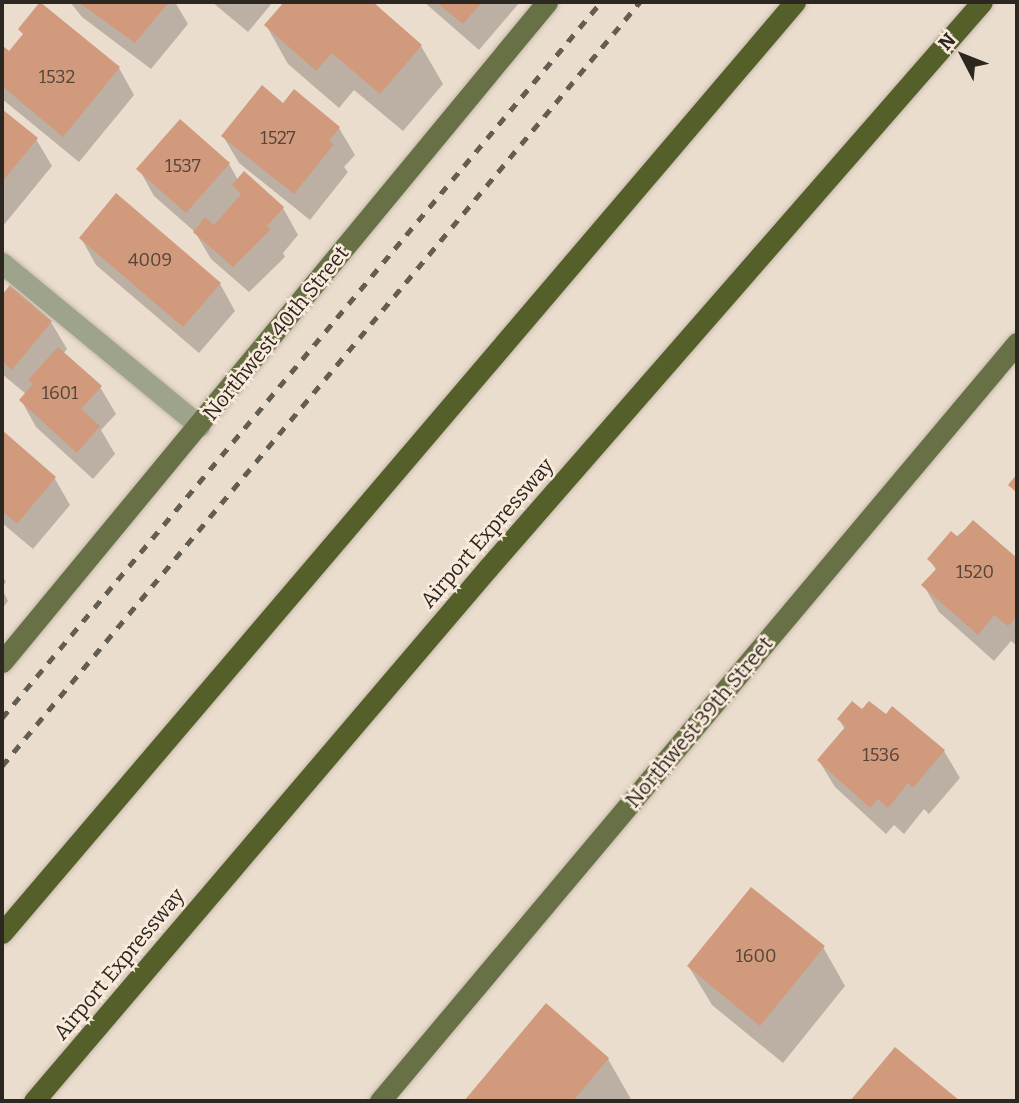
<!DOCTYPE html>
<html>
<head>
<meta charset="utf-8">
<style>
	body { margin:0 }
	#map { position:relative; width:1019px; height:1103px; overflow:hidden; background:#ebddce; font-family:Bitter,serif }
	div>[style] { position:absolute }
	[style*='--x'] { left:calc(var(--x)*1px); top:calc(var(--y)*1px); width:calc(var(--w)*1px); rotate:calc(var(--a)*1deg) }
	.shadow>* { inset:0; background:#0003 }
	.building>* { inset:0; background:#d19a7c }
	.roads { filter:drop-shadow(0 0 2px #c5b9ab) drop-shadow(0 0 2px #c5b9ab) }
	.minor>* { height:21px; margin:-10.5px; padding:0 10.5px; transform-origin:10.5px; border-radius:10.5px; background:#9ea48c }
	.major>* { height:21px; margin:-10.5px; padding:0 10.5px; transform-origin:10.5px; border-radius:10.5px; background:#687145 }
	.highway>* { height:21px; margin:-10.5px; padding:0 10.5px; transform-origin:10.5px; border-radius:10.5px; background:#545f29 }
	.rail>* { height:5px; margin-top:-2.5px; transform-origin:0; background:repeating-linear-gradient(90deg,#645d54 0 9px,transparent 0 18px) }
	span { translate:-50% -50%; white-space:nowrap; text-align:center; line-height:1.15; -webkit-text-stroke:5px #f9eadb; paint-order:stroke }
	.number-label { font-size:18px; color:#554438 }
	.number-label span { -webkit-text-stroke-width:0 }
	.street-label { font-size:21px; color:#2c2721 }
	.frame { position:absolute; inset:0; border:4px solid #2c2721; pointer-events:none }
	.north { position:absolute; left:928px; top:21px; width:70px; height:70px; -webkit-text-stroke:5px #f9eadb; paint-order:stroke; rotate:312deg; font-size:19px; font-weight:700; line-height:28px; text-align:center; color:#2c2721 }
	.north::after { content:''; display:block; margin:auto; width:24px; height:32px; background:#2c2721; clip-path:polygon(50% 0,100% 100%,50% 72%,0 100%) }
</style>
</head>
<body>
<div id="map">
	<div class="shadow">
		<i style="clip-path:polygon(70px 2px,175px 2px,188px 24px,151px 69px,82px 17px)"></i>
		<i style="clip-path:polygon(212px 2px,273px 2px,248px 32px)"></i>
		<i style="clip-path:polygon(286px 2px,370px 2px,421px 46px,443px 84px,403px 131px,354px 90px,339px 108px,288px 64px,266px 25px)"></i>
		<i style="clip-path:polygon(424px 2px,520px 2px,479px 50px)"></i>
		<i style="clip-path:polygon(20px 29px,119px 68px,134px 95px,79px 162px,2px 99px,2px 47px,10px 53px,24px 35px)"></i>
		<i style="clip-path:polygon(284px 105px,339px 128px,355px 155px,344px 167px,348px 172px,310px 220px,239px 163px,223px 136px)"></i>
		<i style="clip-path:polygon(2px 111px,36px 139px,52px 166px,3px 226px)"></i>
		<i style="clip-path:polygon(229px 164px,238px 180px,245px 174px,283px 208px,298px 235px,283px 253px,285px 257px,249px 292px,211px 259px,195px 232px,154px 196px,139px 169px)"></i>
		<i style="clip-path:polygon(81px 238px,220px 284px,235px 311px,199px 353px,96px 265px)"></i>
		<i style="clip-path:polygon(11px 287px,51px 322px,67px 349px,63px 354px,100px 387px,116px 414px,101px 430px,115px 454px,93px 479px,36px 427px,21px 400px,26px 394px,2px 374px,2px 298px)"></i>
		<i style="clip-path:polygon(2px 433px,55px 479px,70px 505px,33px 549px,2px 523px)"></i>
		<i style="clip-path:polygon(974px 522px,1017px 561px,1017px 646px,1011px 641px,994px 661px,939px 612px,924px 586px,936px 570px,929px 559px)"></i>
		<i style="clip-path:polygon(2px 575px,6px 582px,2px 587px)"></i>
		<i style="clip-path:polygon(2px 589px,8px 601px,2px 609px)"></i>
		<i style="clip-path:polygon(862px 712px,886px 716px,944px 751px,960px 778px,929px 814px,924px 809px,904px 834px,894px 825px,886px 834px,835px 787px,819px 761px,845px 730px,839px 719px)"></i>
		<i style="clip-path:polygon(823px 947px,845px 986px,783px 1063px,712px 1005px,689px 967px)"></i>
		<i style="clip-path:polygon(546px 1006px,608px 1059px,632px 1101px,467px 1101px)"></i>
		<i style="clip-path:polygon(895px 1050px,957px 1101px,852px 1101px)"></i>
	</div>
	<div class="building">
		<i style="clip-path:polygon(40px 2px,120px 67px,63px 137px,2px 86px,2px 45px,9px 51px,23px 34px,18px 29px)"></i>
		<i style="clip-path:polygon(78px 2px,169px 2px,135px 43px)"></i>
		<i style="clip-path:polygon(284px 2px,373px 2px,422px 45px,380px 94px,332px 53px,316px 71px,264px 25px)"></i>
		<i style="clip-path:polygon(436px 2px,482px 2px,463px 24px)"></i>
		<i style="clip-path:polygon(262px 85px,283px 103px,294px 89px,340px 127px,329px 141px,334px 144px,294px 194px,221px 136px)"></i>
		<i style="clip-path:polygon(2px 109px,38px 138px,2px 182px)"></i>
		<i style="clip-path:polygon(180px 119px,230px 163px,186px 213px,136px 169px)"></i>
		<i style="clip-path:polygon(244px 171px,284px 207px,267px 226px,271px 229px,233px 267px,193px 232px,205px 217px,214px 225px,241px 194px,232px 185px)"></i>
		<i style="clip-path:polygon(116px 193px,221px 283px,183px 327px,79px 238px)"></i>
		<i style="clip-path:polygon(10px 285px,52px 321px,12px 370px,2px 361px,2px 295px)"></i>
		<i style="clip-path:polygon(58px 347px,102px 386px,81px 409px,100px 426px,77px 453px,19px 400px,33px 384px,28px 380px)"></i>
		<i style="clip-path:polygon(2px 430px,56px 477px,17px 524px,2px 511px)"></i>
		<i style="clip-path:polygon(1017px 474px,1017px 493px,1008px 485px)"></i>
		<i style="clip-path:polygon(973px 520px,1017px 558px,1017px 616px,1008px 626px,994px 615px,978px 635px,921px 585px,937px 568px,927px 559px,951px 531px,958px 537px)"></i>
		<i style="clip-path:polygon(852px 701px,862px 709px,869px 701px,886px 714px,892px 706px,945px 750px,913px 788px,908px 783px,888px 808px,878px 799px,870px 808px,817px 760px,846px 726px,837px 719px)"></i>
		<i style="clip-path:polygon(751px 887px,825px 946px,760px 1026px,687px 966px)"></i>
		<i style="clip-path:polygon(546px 1003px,609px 1058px,573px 1101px,464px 1101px)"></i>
		<i style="clip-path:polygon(895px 1047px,960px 1101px,850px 1101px)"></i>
	</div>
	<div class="roads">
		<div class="minor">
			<i style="--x:2;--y:263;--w:256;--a:39.5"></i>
		</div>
		<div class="major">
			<i style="--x:2;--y:662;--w:856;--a:-50.45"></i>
			<i style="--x:380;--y:1101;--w:990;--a:-49.96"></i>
		</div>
		<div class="highway">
			<i style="--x:2;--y:933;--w:1223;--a:-49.58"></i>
			<i style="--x:34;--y:1101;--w:700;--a:-49.58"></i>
			<i style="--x:488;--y:568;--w:751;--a:-48.89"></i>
		</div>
	</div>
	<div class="rail">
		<i style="--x:2;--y:718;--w:934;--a:-50.08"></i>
		<i style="--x:2;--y:766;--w:995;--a:-50.14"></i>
	</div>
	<div class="number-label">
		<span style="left:57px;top:77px">1532</span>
		<span style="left:278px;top:138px">1527</span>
		<span style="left:183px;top:166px">1537</span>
		<span style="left:150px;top:260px">4009</span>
		<span style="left:60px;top:393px">1601</span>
		<span style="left:975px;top:572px">1520</span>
		<span style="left:881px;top:755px">1536</span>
		<span style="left:756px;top:956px">1600</span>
	</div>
	<div class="street-label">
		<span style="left:276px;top:333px;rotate:-51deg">Northwest 40th Street</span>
		<span style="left:487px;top:533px;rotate:-49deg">Airport Expressway</span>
		<span style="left:699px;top:722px;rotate:-50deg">Northwest 39th Street</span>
		<span style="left:119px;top:964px;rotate:-50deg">Airport Expressway</span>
	</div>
	<div class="frame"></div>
	<div class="north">N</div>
</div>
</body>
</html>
